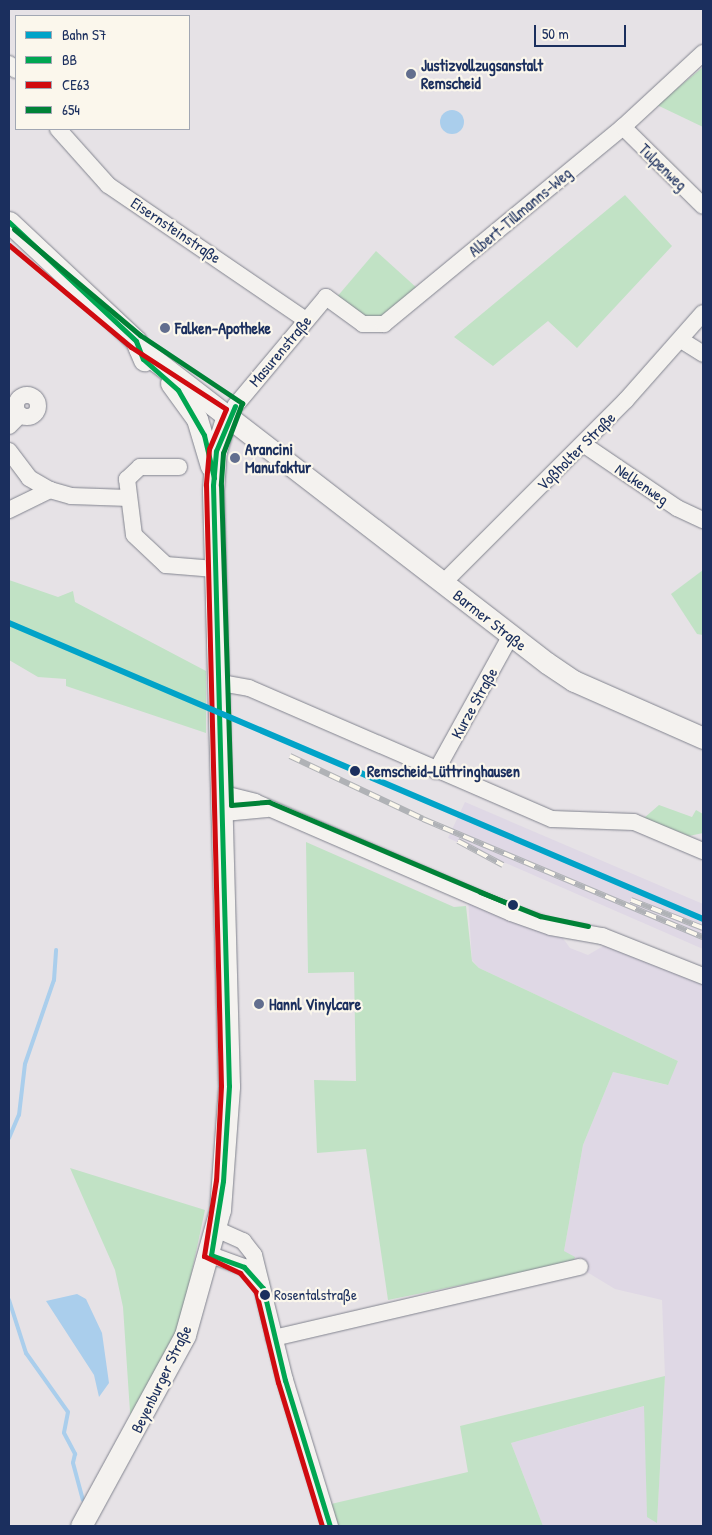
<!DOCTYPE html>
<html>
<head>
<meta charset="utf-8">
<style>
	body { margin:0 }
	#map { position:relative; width:712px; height:1535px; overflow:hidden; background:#e6e2e6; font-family:"Patrick Hand",sans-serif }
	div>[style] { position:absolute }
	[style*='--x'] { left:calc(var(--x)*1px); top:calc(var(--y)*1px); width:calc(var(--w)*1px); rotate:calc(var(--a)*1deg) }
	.built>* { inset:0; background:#dfd8e5 }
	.green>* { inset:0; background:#c1e2c5 }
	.water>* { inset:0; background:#aaceec }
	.round { border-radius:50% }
	.stream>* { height:4px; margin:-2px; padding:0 2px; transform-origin:2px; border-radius:2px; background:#aaceec }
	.roads { filter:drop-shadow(0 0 1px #82848f) drop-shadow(0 0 1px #82848f) }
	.minor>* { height:16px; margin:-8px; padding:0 8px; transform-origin:8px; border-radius:8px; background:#f4f2ef }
	.minor>.ring { margin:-8px; padding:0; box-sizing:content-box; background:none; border:16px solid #f4f2ef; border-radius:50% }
	.major>* { height:21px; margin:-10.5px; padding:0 10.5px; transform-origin:10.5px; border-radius:10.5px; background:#f4f2ef }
	.rail>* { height:5.5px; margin-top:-2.75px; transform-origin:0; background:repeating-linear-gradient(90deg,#fbf7ec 0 11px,#b0b2b6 0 22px); box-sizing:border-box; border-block:1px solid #b0b2b6 }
	.bus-1>* { height:5px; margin:-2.5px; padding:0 2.5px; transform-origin:2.5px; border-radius:2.5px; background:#00a651 }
	.bus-2>* { height:5px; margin:-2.5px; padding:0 2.5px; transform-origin:2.5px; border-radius:2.5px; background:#d00b10 }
	.bus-3>* { height:5px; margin:-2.5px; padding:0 2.5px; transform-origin:2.5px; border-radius:2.5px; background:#008237 }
	.rail-1>* { height:6px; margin:-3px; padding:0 3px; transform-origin:3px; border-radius:3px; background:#01a3c8 }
	.dots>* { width:14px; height:14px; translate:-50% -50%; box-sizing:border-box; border:2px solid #fbf7ec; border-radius:50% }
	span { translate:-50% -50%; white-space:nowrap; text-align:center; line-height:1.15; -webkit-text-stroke:4.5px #fbf7ec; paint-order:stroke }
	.bus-label { font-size:15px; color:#1b2f5e }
	.left { translate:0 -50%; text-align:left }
	.poi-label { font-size:16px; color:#1b2f5e; font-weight:700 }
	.street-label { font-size:16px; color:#1b2f5e }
	.stop-label { font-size:16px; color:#1b2f5e; font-weight:700 }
	.frame { position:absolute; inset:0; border:10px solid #1b2f5e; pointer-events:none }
	.legend { position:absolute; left:15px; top:15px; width:175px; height:115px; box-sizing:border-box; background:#fbf7ec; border:1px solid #a1a7b3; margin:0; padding:6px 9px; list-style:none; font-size:15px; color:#1b2f5e }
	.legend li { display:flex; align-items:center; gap:10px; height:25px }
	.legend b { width:25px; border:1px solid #a1a7b3 }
	.scale { position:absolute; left:534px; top:25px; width:92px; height:22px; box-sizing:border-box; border:2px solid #1b2f5e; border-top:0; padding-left:6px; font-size:15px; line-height:18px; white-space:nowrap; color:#1b2f5e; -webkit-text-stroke:4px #fbf7ec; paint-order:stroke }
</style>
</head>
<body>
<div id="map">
	<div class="built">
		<i style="clip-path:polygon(465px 802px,703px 904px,703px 949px,448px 838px)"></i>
		<i style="clip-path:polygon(468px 897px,562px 937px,570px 948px,588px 955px,610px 942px,703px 981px,703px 1526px,543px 1526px,511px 1443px,645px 1406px,647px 1516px,657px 1522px,665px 1376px,662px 1300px,615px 1289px,582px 1269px,564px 1251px,583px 1145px,613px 1072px,667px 1085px,678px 1061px,479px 968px,472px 960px)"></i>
	</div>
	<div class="green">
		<i style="clip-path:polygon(703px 67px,703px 127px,657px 105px)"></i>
		<i style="clip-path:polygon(625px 195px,672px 246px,577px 348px,548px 321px,493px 366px,454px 337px)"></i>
		<i style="clip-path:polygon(376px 251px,418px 289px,382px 319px,372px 320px,336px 298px)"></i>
		<i style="clip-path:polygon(703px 570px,703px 635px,697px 634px,671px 594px)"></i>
		<i style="clip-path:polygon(9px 580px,58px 597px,73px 591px,75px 602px,206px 671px,206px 733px,66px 686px,66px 679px,38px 677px,9px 660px)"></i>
		<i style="clip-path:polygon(659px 805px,692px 817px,696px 810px,703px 814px,703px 833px,689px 836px,644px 818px)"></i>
		<i style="clip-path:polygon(306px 842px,454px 907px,466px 906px,472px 961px,479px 968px,678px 1061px,668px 1085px,613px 1072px,583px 1145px,564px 1251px,575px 1257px,573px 1262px,388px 1300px,366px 1149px,317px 1153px,314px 1080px,356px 1081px,354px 972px,308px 973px)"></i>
		<i style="clip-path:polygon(70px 1168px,205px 1210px,179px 1331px,131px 1427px,123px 1307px,115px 1270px)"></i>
		<i style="clip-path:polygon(665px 1376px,657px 1523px,647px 1517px,644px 1406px,511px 1443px,543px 1526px,338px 1526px,331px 1504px,468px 1472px,460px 1426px)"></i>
	</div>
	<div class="water">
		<i class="round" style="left:440px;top:110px;width:24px;height:24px"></i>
		<i style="clip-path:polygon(77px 1294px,86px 1299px,102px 1333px,109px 1383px,99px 1397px,94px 1375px,46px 1301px)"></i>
	</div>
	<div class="stream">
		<i style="--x:9;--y:1138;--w:25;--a:-67"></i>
		<i style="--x:19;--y:1115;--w:51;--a:-83.3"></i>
		<i style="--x:25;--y:1064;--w:89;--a:-71"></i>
		<i style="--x:54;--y:980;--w:30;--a:-86"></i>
		<i style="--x:9;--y:1300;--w:56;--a:72.2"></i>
		<i style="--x:26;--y:1353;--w:72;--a:54.6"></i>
		<i style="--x:68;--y:1412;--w:21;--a:101"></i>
		<i style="--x:64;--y:1433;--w:24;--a:62"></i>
		<i style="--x:75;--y:1454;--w:9;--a:103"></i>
		<i style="--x:73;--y:1463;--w:38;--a:75"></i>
	</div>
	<div class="roads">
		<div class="minor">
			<i style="--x:9;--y:64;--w:9;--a:41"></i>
			<i style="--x:623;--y:127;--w:112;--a:44.6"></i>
			<i style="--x:58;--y:129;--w:75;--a:48.2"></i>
			<i style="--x:108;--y:185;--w:240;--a:34.3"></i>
			<i style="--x:681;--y:340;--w:26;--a:32"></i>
			<i class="ring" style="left:16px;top:395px;width:6px;height:6px"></i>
			<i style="--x:235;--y:406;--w:142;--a:-50.1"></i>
			<i style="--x:326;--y:297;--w:46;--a:36.1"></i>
			<i style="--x:363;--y:324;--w:21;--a:0"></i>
			<i style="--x:384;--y:324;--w:310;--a:-39.5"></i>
			<i style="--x:623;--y:127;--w:109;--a:-42.8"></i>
			<i style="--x:9;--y:426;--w:16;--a:-45"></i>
			<i style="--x:583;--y:444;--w:114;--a:34.2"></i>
			<i style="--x:677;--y:508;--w:29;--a:25"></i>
			<i style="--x:9;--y:451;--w:34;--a:53"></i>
			<i style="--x:29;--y:478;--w:24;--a:30"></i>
			<i style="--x:50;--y:490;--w:22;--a:16"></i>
			<i style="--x:71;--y:496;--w:58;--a:2"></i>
			<i style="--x:179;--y:467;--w:39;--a:180"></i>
			<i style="--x:140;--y:467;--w:18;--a:137"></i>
			<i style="--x:127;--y:479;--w:56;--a:82.9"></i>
			<i style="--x:134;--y:535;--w:44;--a:43.2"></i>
			<i style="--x:166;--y:565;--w:49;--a:4.7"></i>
			<i style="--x:9;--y:510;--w:46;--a:-26"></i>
			<i style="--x:443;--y:583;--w:259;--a:-45"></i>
			<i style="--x:626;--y:400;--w:116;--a:-48.5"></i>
			<i style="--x:221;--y:683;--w:28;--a:10"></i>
			<i style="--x:249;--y:688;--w:330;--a:23.4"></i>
			<i style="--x:552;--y:819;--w:82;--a:2.1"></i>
			<i style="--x:634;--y:822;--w:75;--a:22.8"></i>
			<i style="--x:436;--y:771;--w:155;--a:-61.1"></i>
			<i style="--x:224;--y:794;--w:32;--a:14"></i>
			<i style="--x:255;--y:802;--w:279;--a:23.4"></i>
			<i style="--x:511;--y:913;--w:42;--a:19.3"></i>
			<i style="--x:551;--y:927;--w:52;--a:10"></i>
			<i style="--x:602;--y:936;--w:109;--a:21.6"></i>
			<i style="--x:224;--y:813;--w:43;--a:-5.3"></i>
			<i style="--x:216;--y:1229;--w:30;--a:24"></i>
			<i style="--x:243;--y:1241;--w:18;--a:52"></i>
			<i style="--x:254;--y:1255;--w:129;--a:76.1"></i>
			<i style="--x:285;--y:1380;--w:153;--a:72.9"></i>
			<i style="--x:211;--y:1255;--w:35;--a:20"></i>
			<i style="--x:244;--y:1267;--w:24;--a:45"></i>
			<i style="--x:274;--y:1338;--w:314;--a:-13.1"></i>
		</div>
		<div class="major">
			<i style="--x:9;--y:222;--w:174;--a:43.1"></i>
			<i style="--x:136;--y:341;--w:21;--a:67"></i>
			<i style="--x:139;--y:348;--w:515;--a:37.67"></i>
			<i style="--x:547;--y:663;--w:32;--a:34"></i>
			<i style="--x:574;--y:681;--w:141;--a:23.8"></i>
			<i style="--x:171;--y:383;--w:44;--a:54.2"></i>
			<i style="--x:197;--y:419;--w:49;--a:73.4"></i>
			<i style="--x:81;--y:1526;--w:217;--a:-61.4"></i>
			<i style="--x:185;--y:1335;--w:130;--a:-74.4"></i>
			<i style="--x:220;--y:1210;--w:124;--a:-85.8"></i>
			<i style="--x:229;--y:1086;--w:596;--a:-91.54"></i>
			<i style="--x:213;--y:490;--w:39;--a:-86"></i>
			<i style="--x:216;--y:451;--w:37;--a:-73"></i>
		</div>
	</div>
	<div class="rail">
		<i style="--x:290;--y:756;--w:147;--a:25.3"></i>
		<i style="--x:423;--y:819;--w:304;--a:22.9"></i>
		<i style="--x:458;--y:841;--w:51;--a:28.1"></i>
		<i style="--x:631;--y:900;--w:77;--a:21.3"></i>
	</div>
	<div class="bus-1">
		<i style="--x:9;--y:222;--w:174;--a:43.1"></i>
		<i style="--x:136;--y:341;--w:19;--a:69"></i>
		<i style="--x:143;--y:359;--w:47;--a:41.5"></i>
		<i style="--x:178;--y:390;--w:52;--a:60"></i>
		<i style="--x:204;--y:435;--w:44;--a:76.9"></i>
		<i style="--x:235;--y:406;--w:49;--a:112.9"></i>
		<i style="--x:216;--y:451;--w:34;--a:95"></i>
		<i style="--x:213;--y:485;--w:601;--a:88.48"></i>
		<i style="--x:229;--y:1086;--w:95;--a:93.6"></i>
		<i style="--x:223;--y:1181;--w:75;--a:99.2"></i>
		<i style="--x:211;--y:1255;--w:35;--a:20"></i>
		<i style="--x:244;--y:1267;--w:28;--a:48"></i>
		<i style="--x:263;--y:1288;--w:95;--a:76.6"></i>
		<i style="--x:285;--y:1380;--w:153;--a:72.9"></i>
	</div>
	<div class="bus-2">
		<i style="--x:9;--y:245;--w:159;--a:39.9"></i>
		<i style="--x:131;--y:347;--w:113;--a:33.1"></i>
		<i style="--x:226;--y:409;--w:43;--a:113"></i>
		<i style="--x:209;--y:449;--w:36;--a:95"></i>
		<i style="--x:206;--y:485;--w:601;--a:88.57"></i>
		<i style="--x:221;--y:1086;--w:94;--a:93"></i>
		<i style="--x:216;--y:1180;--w:77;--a:99"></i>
		<i style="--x:204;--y:1256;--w:40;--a:25"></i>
		<i style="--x:240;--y:1273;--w:25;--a:50"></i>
		<i style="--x:256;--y:1292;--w:93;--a:76.3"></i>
		<i style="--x:278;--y:1382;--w:151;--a:73"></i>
	</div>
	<div class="bus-3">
		<i style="--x:14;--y:229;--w:165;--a:40.1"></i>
		<i style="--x:140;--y:335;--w:123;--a:33.7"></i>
		<i style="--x:242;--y:403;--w:53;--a:110.8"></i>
		<i style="--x:223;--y:453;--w:32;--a:94"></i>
		<i style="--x:221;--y:485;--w:320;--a:88.2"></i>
		<i style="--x:231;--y:805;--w:38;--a:-5"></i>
		<i style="--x:269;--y:802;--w:266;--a:23"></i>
		<i style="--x:480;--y:892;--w:65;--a:21.8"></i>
		<i style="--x:540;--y:916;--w:49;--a:11.8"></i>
	</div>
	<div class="rail-1">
		<i style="--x:9;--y:623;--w:754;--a:23.1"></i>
	</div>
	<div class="dots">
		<i style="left:411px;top:74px;background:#626e8e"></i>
		<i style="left:165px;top:328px;background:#626e8e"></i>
		<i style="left:235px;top:458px;background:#626e8e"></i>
		<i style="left:355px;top:771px;background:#1b2f5e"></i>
		<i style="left:513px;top:905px;background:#1b2f5e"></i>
		<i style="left:259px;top:1004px;background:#626e8e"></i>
		<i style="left:265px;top:1295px;background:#1b2f5e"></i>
	</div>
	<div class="bus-label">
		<span class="left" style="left:274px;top:1295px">Rosentalstraße</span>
	</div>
	<div class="poi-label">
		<span class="left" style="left:421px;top:74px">Justizvollzugsanstalt<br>Remscheid</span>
		<span class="left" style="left:175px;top:328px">Falken-Apotheke</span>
		<span class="left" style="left:245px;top:458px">Arancini<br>Manufaktur</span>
		<span class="left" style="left:269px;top:1004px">Hannl Vinylcare</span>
	</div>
	<div class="street-label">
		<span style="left:663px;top:167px;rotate:44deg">Tulpenweg</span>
		<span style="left:520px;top:212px;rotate:-40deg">Albert-Tillmanns-Weg</span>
		<span style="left:176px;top:230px;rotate:34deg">Eisernsteinstraße</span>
		<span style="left:280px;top:351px;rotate:-50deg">Masurenstraße</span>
		<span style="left:576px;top:451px;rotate:-45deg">Voßholter Straße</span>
		<span style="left:642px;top:484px;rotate:34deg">Nelkenweg</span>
		<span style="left:490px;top:620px;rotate:38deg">Barmer Straße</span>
		<span style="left:474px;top:703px;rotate:-61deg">Kurze Straße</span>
		<span style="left:161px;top:1379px;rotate:-64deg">Beyenburger Straße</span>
	</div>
	<div class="stop-label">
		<span class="left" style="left:367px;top:771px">Remscheid-Lüttringhausen</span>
	</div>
	<div class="frame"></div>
	<ul class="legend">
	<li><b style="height:6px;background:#01a3c8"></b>Bahn S7</li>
	<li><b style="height:6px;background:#00a651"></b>BB</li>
	<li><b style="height:6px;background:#d00b10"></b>CE63</li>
	<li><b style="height:6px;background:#008237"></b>654</li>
	</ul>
	<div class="scale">50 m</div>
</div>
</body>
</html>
